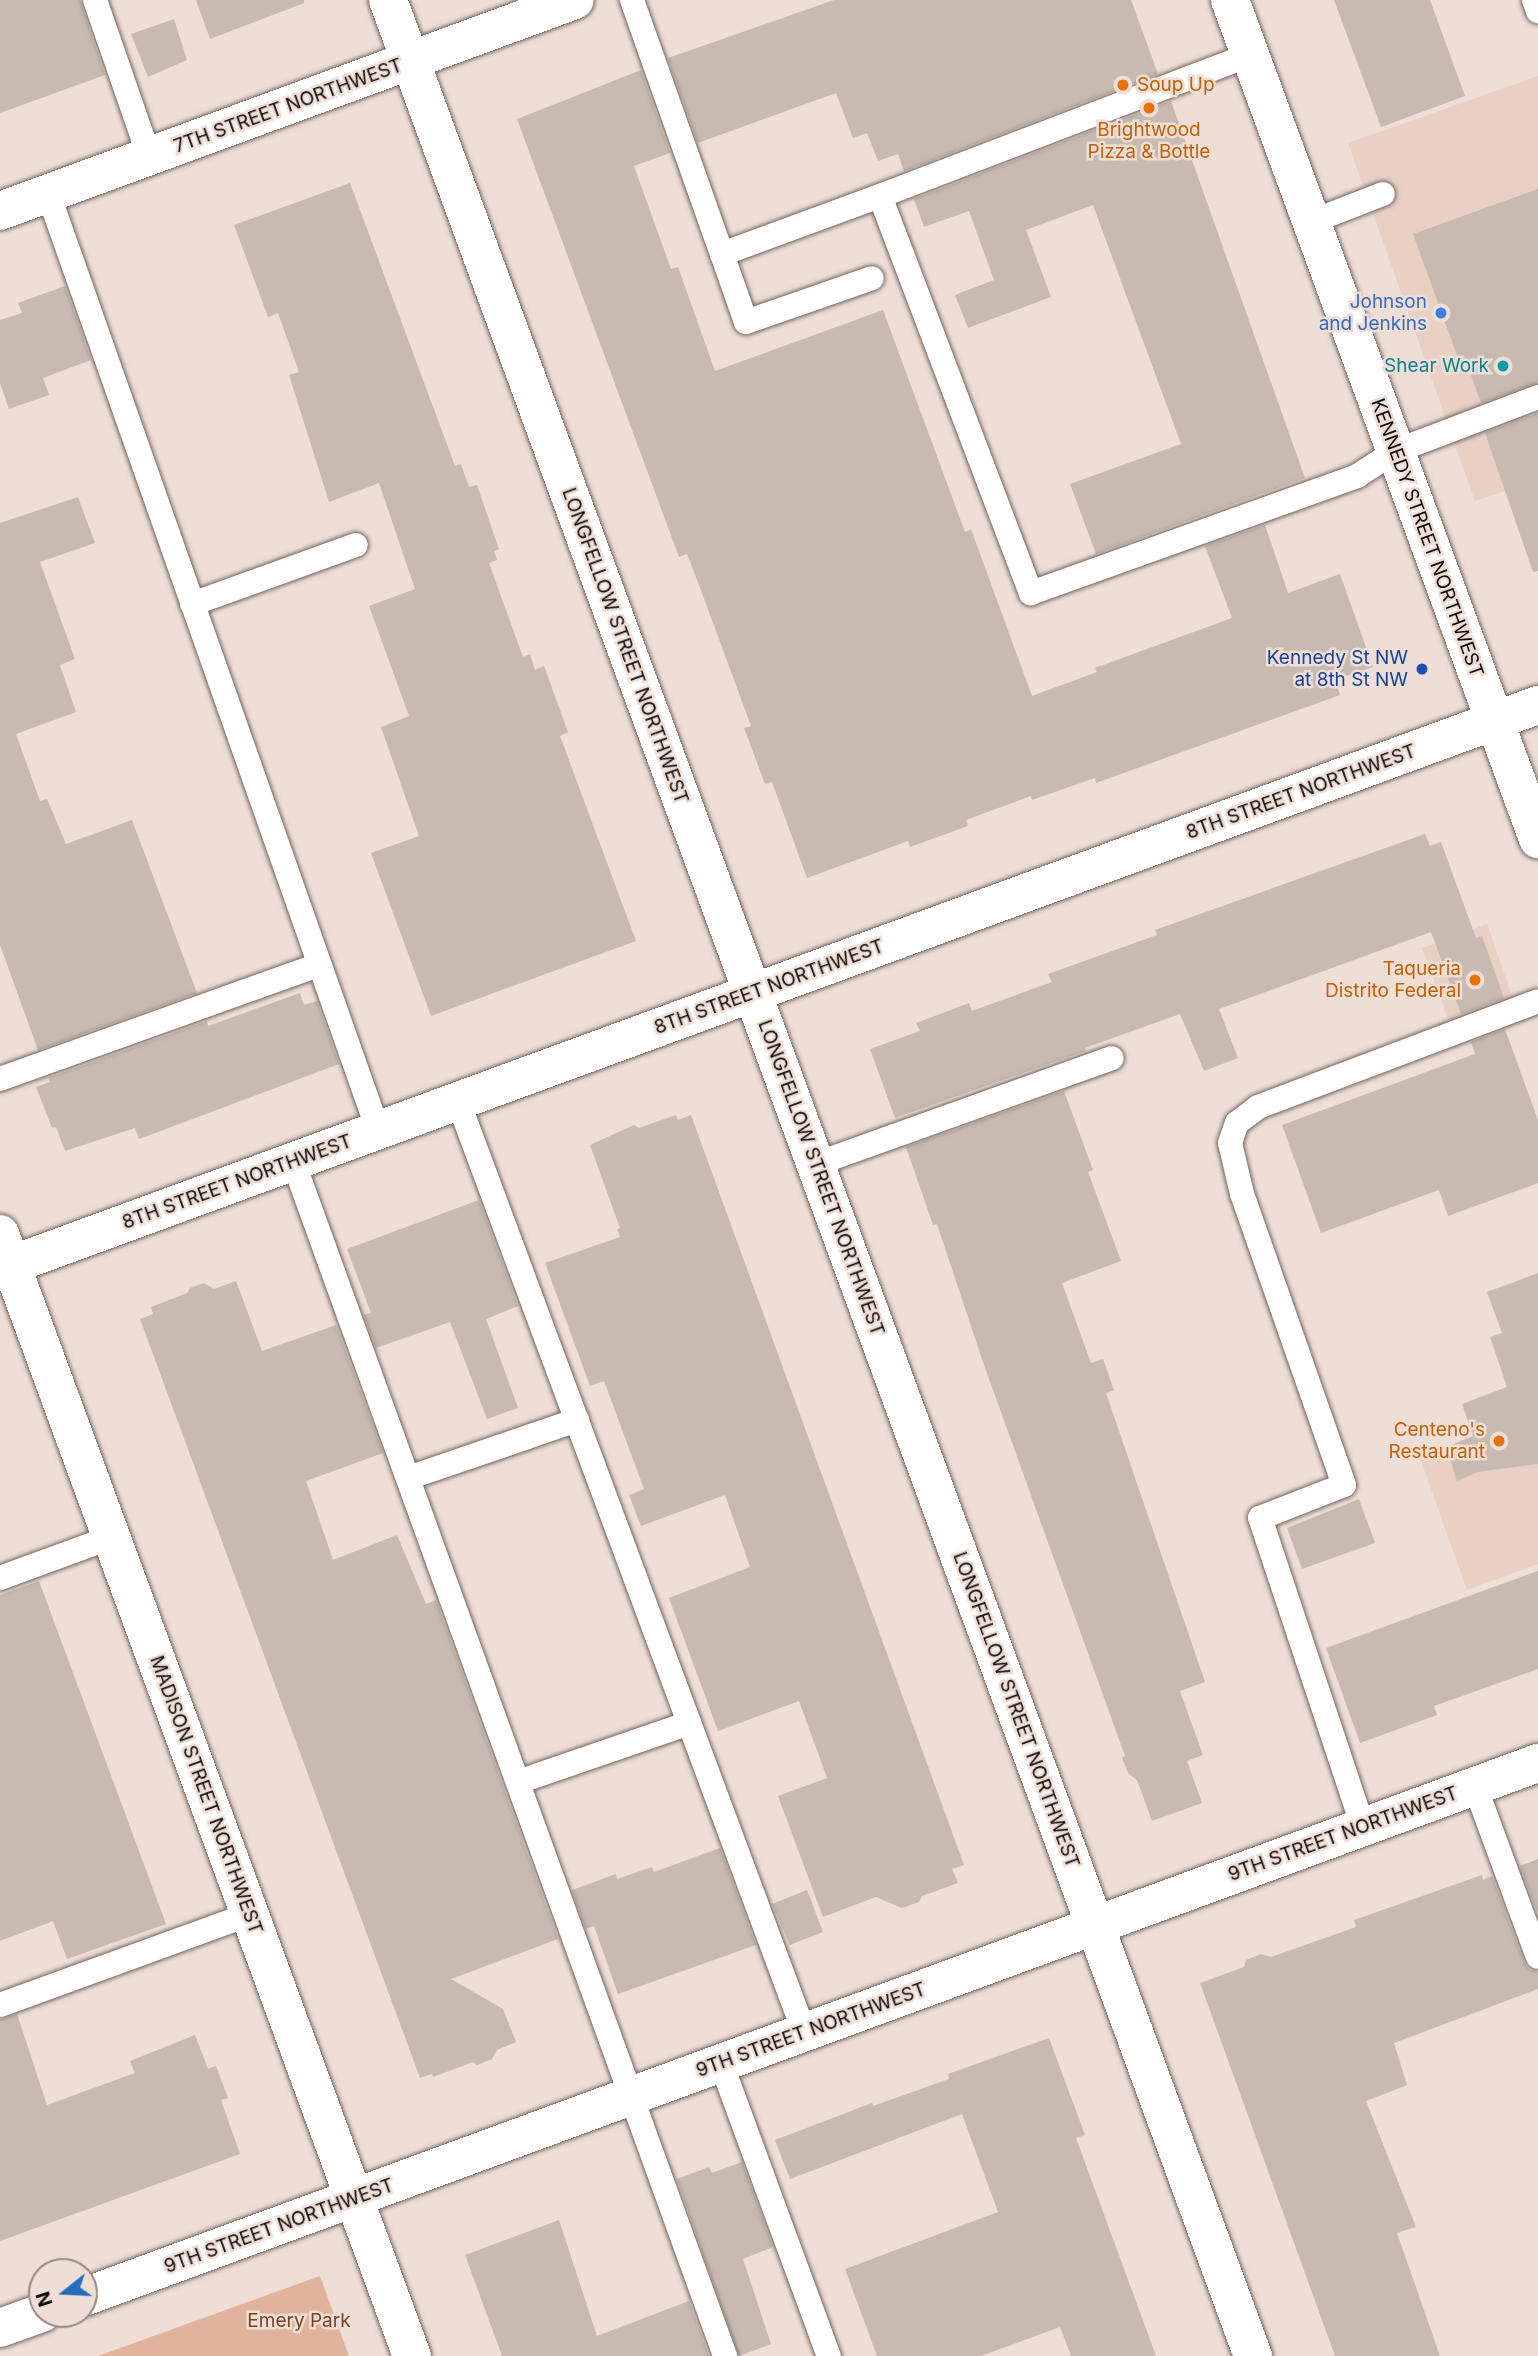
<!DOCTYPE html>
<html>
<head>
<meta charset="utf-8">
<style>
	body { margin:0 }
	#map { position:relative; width:1538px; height:2356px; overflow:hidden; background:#eeded6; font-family:Inter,sans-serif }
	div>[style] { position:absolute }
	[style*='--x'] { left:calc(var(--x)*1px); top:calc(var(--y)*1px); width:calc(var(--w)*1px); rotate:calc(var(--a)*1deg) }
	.built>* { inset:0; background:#e8d0c4 }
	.green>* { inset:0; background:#e1b39d }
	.building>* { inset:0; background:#c8bab0 }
	.roads { filter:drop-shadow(0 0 2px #72645d) drop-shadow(0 0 2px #72645d) }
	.lane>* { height:24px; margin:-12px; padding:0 12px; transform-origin:12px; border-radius:12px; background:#fff }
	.street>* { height:38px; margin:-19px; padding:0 19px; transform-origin:19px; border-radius:19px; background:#fff }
	.secondary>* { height:38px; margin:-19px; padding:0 19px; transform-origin:19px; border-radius:19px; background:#fff }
	.dots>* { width:19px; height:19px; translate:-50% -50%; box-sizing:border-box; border:4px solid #eeded6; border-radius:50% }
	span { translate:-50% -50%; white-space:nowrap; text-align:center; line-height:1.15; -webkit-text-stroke:5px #eeded6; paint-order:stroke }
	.food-label { font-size:19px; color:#c56008 }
	.left { translate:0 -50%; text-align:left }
	.right { translate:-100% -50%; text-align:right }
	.street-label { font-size:19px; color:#100a08 }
	.shop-label { font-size:19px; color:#366cbe }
	.culture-label { font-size:19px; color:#0d838f }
	.transit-label { font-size:19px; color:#164399 }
	.park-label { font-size:19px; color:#7e4324 }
	.north { position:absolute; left:28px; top:2258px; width:70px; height:70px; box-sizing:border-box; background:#eeded6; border:2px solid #958984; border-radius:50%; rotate:252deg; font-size:19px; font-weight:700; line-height:28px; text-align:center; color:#100a08 }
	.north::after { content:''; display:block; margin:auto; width:24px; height:32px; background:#246cbc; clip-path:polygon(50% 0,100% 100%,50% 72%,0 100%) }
</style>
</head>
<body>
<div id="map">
	<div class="built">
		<i style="clip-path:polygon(1538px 76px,1538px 406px,1526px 411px,1538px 447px,1538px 480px,1475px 501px,1348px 143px)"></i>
		<i style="clip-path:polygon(1487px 924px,1514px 1001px,1450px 1024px,1422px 948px)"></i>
		<i style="clip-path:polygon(1538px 1416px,1538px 1564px,1467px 1590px,1420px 1458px)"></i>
	</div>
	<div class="green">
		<i style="clip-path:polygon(320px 2276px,349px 2356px,98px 2356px)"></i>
	</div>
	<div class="building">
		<i style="clip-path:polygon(0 0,80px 0,105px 75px,0 113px)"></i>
		<i style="clip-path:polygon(196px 0,304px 0,304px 3px,210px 39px)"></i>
		<i style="clip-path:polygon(834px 0,1131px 0,1158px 74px,904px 171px,898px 154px,878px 161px,867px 133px,853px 138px,836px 93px,698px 143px,668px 58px)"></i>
		<i style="clip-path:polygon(1334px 0,1430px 0,1465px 96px,1381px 127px)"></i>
		<i style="clip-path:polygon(174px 19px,187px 60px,148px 77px,131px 34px)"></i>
		<i style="clip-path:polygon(641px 70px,670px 153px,634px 166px,671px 269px,678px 267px,715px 371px,883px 310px,965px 532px,971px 529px,1032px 696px,1097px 672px,1095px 668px,1232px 618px,1205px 546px,1265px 525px,1288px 593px,1340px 574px,1373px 667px,1335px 680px,1340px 695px,1096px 783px,1095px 778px,1032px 800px,1031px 796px,966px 820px,968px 826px,910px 847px,908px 841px,807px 878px,772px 782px,765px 784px,744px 728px,751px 726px,702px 593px,687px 554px,679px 557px,517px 119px)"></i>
		<i style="clip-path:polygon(1171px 101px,1305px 478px,1096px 554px,1070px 484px,1181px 444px,1093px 205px,1026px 230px,1051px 297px,968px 328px,955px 295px,994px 280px,969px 211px,924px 227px,914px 199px)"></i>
		<i style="clip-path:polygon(350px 183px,455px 466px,461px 464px,469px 487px,477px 485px,499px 549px,494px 551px,497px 560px,489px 563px,523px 657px,530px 654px,535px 670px,544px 666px,568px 732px,560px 736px,636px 941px,431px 1016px,371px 853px,419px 836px,381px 727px,409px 716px,369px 606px,415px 589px,379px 483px,329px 502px,289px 375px,299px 372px,278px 313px,268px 317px,234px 225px)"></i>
		<i style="clip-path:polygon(1538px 189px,1538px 382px,1481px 403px,1464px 356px,1458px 358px,1413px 234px)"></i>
		<i style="clip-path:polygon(65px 286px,91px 360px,43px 378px,49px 395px,9px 409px,0 383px,0 320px,22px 313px,18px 303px)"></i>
		<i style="clip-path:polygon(1538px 413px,1538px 571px,1533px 572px,1485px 433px)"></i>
		<i style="clip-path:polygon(78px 497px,95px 543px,40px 562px,75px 659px,60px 665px,76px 712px,16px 734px,40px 801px,47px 799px,66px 844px,132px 820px,197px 993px,38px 1050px,0 945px,0 523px)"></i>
		<i style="clip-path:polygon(1425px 834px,1430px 846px,1441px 842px,1476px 938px,1482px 936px,1504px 998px,1461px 1014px,1431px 932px,1219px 1009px,1238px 1058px,1204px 1071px,1180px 1014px,1085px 1048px,1086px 1051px,895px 1118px,870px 1049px,920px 1031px,916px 1023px,969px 1003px,972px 1011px,1052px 982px,1048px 974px,1157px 935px,1155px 930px)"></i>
		<i style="clip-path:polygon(300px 993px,304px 1005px,317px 1001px,339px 1064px,139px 1139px,135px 1128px,65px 1151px,56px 1127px,52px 1128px,36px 1087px,50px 1082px,48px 1078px,207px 1021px,208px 1026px)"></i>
		<i style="clip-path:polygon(1505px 1029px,1538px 1120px,1538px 1183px,1448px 1216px,1439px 1190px,1321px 1233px,1282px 1125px,1475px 1054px,1471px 1042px)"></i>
		<i style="clip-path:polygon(1064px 1091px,1093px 1170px,1088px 1172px,1121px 1261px,1062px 1283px,1091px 1363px,1103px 1359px,1114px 1390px,1106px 1393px,1205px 1682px,1180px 1691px,1203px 1755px,1187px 1761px,1202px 1803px,1152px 1821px,1137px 1780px,1128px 1773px,1122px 1758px,1125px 1756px,984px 1365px,937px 1224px,933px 1225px,906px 1147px)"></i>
		<i style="clip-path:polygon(676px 1115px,678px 1120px,691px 1115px,964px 1865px,952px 1869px,958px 1883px,922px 1896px,919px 1902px,902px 1908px,876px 1897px,823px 1917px,778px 1796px,827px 1778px,799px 1701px,718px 1731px,669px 1598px,750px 1567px,725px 1495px,641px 1526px,629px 1495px,644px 1489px,604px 1381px,590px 1386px,545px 1263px,620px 1237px,617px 1229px,620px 1228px,590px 1145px,634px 1125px,639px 1128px)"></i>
		<i style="clip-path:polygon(479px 1200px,518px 1306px,486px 1319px,518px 1408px,487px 1419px,450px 1322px,376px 1348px,364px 1315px,371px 1313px,347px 1249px)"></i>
		<i style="clip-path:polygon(1538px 1273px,1538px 1464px,1478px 1472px,1457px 1481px,1446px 1447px,1473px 1436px,1462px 1404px,1507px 1387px,1490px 1337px,1502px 1333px,1487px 1292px)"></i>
		<i style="clip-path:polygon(236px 1281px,262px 1351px,336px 1325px,383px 1453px,306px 1481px,333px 1560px,397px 1535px,426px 1604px,436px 1600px,558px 1939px,451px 1979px,503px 2009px,516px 2042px,497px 2050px,492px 2059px,477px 2065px,473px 2062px,433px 2077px,432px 2074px,420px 2078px,140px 1319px,153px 1314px,151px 1307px,187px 1293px,190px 1288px,204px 1283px,214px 1289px)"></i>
		<i style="clip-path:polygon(1359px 1499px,1375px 1543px,1302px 1569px,1287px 1528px)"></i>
		<i style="clip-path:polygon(1538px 1571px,1538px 1669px,1434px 1706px,1437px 1715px,1360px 1743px,1326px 1648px)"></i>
		<i style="clip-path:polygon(39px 1581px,166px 1924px,67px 1959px,53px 1921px,0 1941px,0 1595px)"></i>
		<i style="clip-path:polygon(720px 1848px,756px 1945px,618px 1994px,594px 1926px,586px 1929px,572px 1890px,616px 1874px,617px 1879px,652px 1867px,654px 1872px)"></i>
		<i style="clip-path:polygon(1538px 1859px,1538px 1914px,1520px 1866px)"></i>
		<i style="clip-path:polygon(1482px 1875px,1483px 1880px,1492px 1876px,1524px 1962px,1529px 1969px,1538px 1972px,1538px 1989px,1394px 2043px,1407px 2085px,1366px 2101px,1416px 2227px,1397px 2233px,1440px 2356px,1335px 2356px,1200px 1983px,1244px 1967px,1246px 1960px,1261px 1954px,1271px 1957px,1356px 1927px,1354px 1920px)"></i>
		<i style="clip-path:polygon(807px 1890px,823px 1932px,790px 1945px,772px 1904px)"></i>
		<i style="clip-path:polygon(17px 2014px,47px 2105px,135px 2073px,130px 2061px,195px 2035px,208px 2069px,216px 2066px,228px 2098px,221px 2100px,240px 2154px,0 2241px,0 2020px)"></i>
		<i style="clip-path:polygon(1049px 2038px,1085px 2135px,1076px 2138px,1156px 2356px,1071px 2356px,1060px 2327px,981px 2356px,877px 2356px,845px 2269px,998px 2212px,962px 2114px,790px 2179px,775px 2140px,872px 2103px,873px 2106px,949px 2079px,948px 2074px)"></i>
		<i style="clip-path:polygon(742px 2162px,773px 2247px,743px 2259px,771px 2344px,739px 2356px,677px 2179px,709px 2167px,712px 2173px)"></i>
		<i style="clip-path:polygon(559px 2220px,597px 2336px,689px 2301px,709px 2356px,502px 2356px,465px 2255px)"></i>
	</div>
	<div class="roads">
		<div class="lane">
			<i style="--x:95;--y:0;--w:165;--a:70.9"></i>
			<i style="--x:632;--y:0;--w:269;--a:70.5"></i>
			<i style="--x:722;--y:254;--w:168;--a:-20.2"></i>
			<i style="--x:880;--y:196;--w:425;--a:69.2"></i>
			<i style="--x:1031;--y:593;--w:346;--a:-19.7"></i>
			<i style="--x:1357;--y:476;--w:46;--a:-32.7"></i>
			<i style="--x:1396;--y:451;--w:152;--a:-20.8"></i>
			<i style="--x:1534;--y:0;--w:12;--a:70"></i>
			<i style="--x:48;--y:193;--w:993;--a:70.6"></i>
			<i style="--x:880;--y:196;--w:396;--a:-20.9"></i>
			<i style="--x:1311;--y:222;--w:77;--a:-21.3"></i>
			<i style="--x:722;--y:254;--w:72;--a:70.6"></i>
			<i style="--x:746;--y:322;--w:133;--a:-19.2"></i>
			<i style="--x:192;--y:604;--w:174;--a:-19.8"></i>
			<i style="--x:0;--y:1079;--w:339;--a:-19.7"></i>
			<i style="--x:458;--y:1101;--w:993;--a:69.61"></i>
			<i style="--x:293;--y:1161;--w:1271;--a:70.12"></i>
			<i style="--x:816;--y:1164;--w:314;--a:-19.7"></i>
			<i style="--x:408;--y:1478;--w:179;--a:-18.9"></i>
			<i style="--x:0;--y:1578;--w:119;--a:-20.1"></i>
			<i style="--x:518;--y:1782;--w:181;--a:-19"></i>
			<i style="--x:1475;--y:1786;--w:182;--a:69.8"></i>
			<i style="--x:1363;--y:1827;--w:326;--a:-108.4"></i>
			<i style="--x:1260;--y:1518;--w:90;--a:-21.4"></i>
			<i style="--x:1344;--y:1485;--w:308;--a:-109.3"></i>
			<i style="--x:1242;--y:1194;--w:52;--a:-103.2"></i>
			<i style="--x:1230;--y:1143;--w:21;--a:-71"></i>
			<i style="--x:1237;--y:1123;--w:26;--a:-37"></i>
			<i style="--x:1258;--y:1107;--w:299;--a:-20.7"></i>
			<i style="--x:0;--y:2005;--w:266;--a:-20"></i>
			<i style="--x:721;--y:2063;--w:312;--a:69.8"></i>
		</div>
		<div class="street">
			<i style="--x:388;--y:0;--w:2510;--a:69.84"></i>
			<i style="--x:0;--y:211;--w:612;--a:-20.15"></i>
			<i style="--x:0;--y:1234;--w:1195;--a:69.84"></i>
			<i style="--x:0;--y:1269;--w:1638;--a:-20.14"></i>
			<i style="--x:84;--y:2297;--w:1549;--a:-20.17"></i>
			<i style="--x:0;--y:2328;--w:45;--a:-19.7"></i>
		</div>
		<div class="secondary">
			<i style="--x:1230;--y:0;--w:894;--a:69.84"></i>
		</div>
	</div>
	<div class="dots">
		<i style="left:1123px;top:85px;background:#e8710a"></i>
		<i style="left:1149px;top:108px;background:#e8710a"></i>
		<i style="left:1441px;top:313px;background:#3f7fe0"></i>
		<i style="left:1503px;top:366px;background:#0f9aa8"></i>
		<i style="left:1422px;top:669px;background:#1a4fb4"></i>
		<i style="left:1475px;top:980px;background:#e8710a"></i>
		<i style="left:1499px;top:1441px;background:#e8710a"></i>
	</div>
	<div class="food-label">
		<span class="left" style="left:1137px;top:85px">Soup Up</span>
		<span style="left:1149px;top:141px">Brightwood<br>Pizza &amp; Bottle</span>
		<span class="right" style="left:1461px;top:980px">Taqueria<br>Distrito Federal</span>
		<span class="right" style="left:1485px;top:1441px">Centeno's<br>Restaurant</span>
	</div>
	<div class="street-label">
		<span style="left:288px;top:106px;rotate:-20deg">7TH STREET NORTHWEST</span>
		<span style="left:1427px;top:538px;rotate:70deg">KENNEDY STREET NORTHWEST</span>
		<span style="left:625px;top:646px;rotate:70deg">LONGFELLOW STREET NORTHWEST</span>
		<span style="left:1301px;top:792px;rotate:-20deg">8TH STREET NORTHWEST</span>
		<span style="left:769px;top:987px;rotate:-20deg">8TH STREET NORTHWEST</span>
		<span style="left:821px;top:1178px;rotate:70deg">LONGFELLOW STREET NORTHWEST</span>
		<span style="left:237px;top:1182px;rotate:-20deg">8TH STREET NORTHWEST</span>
		<span style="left:1016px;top:1710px;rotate:70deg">LONGFELLOW STREET NORTHWEST</span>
		<span style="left:206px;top:1795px;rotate:70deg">MADISON STREET NORTHWEST</span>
		<span style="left:1343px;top:1834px;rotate:-20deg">9TH STREET NORTHWEST</span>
		<span style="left:811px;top:2030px;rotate:-20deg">9TH STREET NORTHWEST</span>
		<span style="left:279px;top:2226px;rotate:-20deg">9TH STREET NORTHWEST</span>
	</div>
	<div class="shop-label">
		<span class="right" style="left:1427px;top:313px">Johnson<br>and Jenkins</span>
	</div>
	<div class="culture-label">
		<span class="right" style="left:1489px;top:366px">Shear Work</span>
	</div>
	<div class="transit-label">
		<span class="right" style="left:1408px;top:669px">Kennedy St NW<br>at 8th St NW</span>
	</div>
	<div class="park-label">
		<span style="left:299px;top:2321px">Emery Park</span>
	</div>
	<div class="north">N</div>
</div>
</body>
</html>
